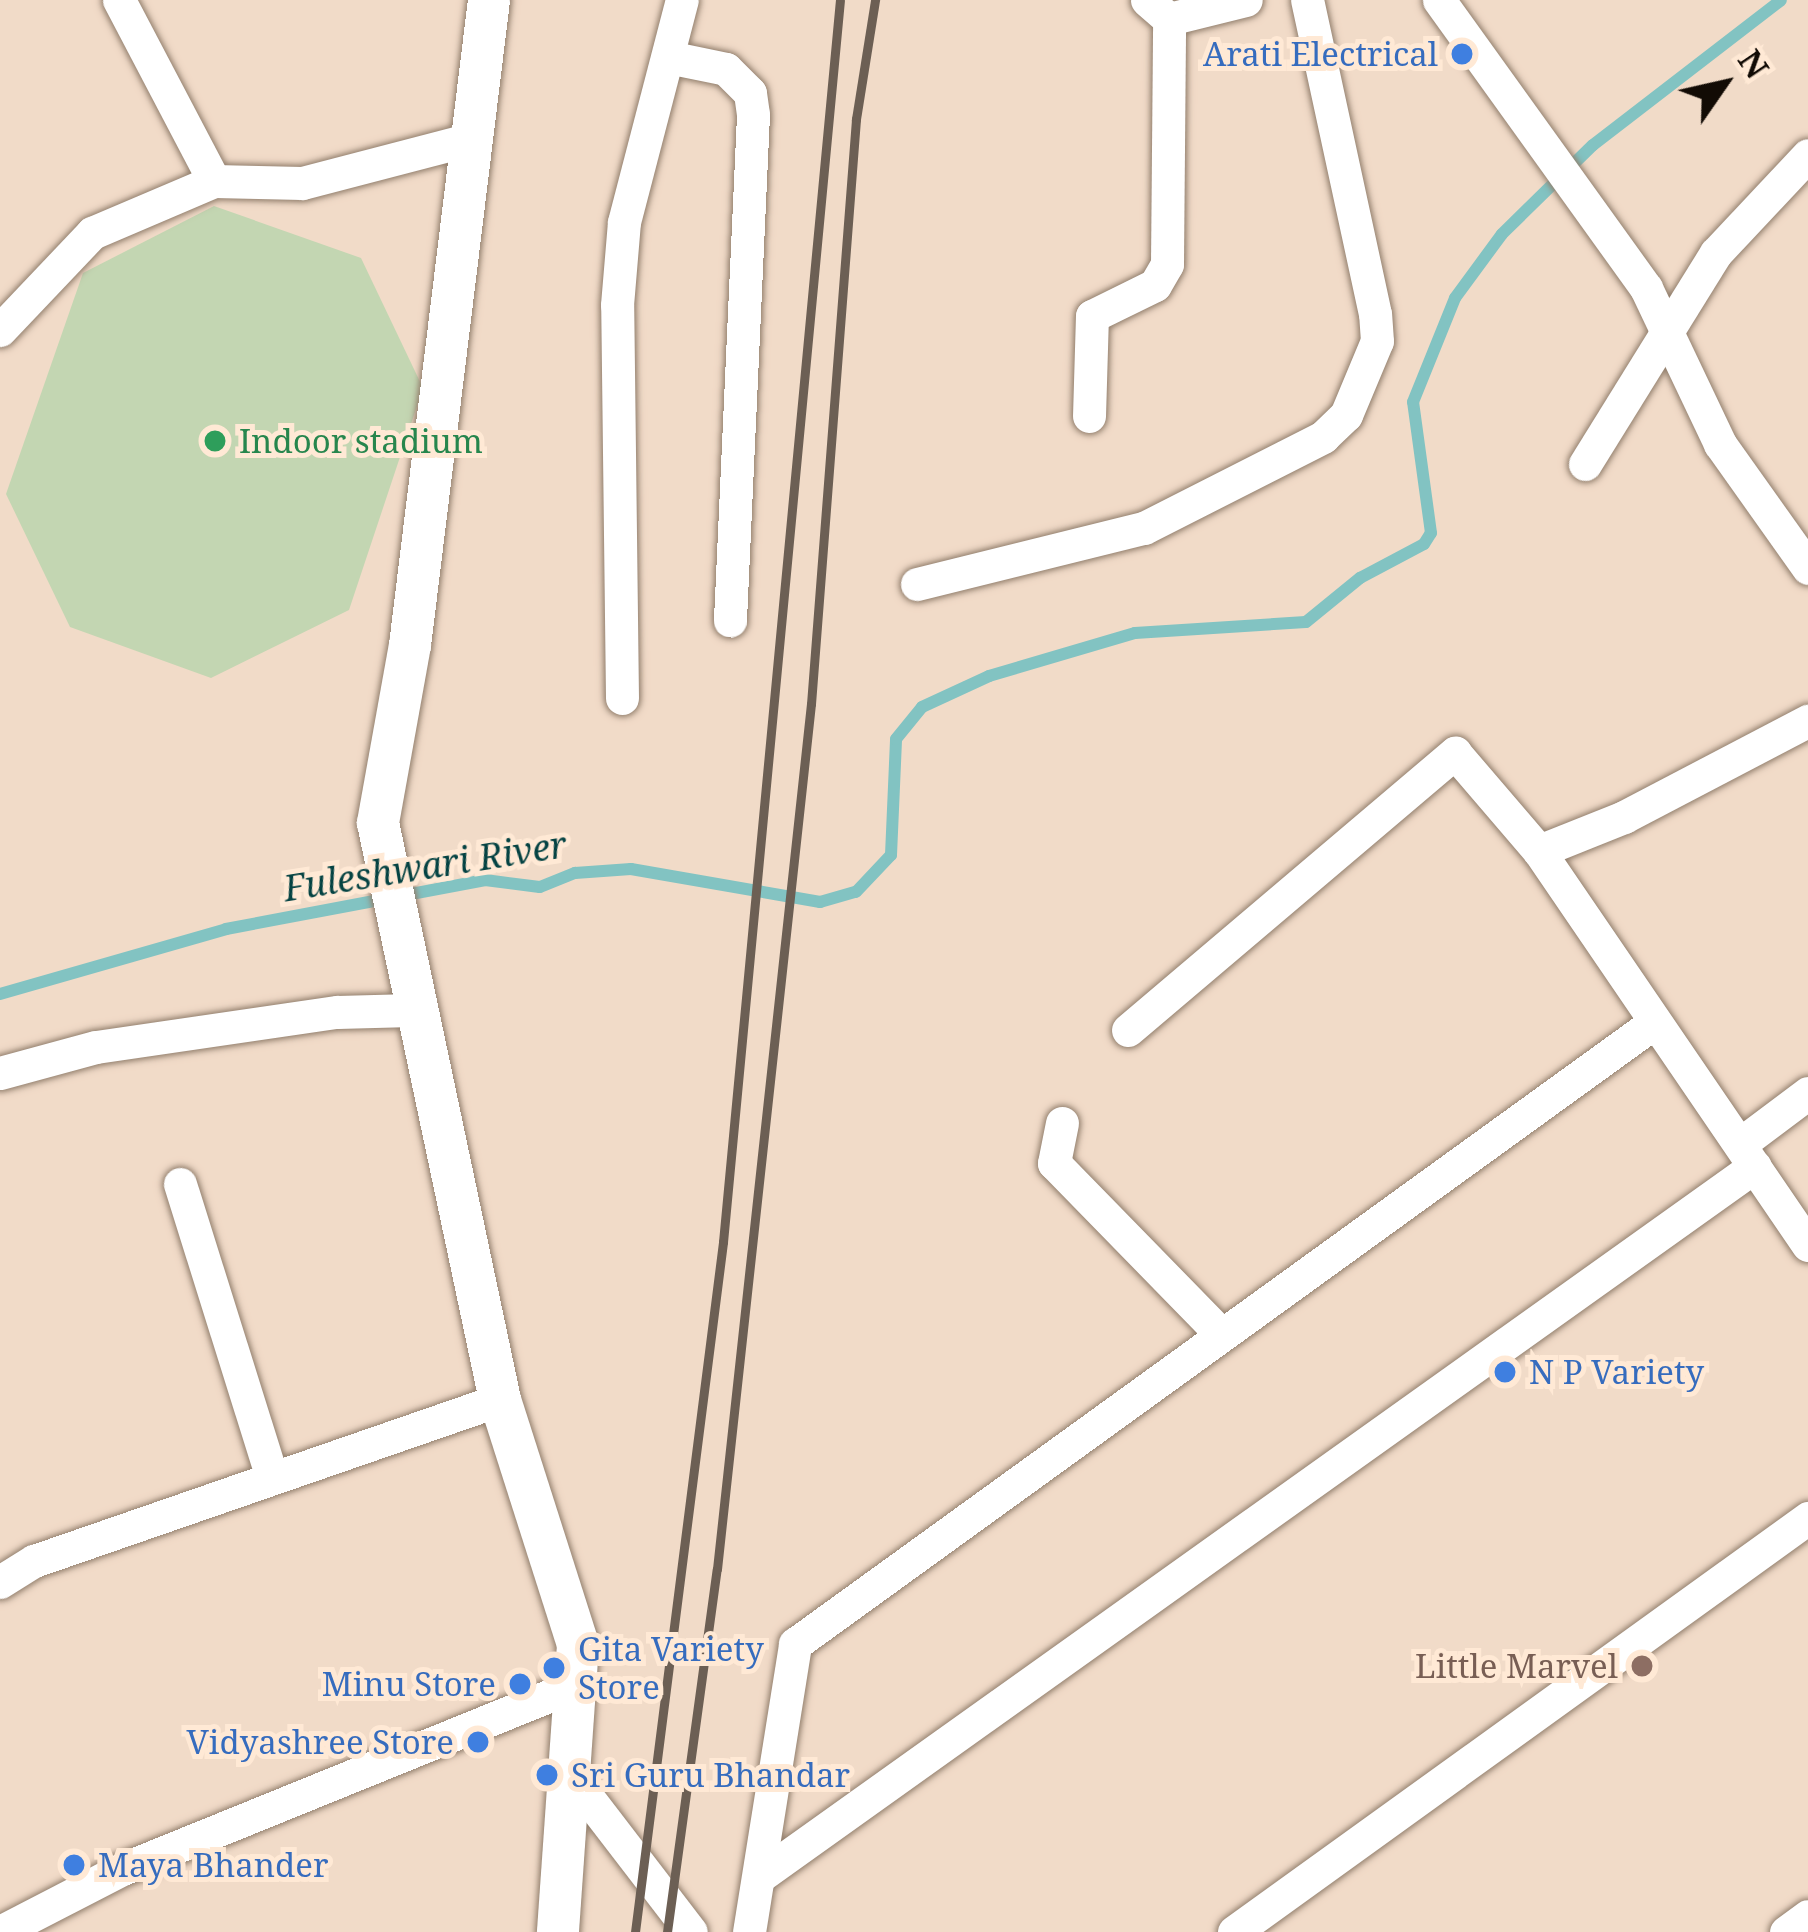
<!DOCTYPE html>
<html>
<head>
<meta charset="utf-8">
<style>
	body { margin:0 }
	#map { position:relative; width:1808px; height:1932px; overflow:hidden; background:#f1dbc8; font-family:"Noto Serif",serif }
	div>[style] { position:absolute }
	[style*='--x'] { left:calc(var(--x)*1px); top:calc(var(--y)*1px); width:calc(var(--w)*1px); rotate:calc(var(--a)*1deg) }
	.green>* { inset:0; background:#c3d6b2 }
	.stream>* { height:12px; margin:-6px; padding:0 6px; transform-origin:6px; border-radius:6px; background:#82c3c2 }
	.roads { filter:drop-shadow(0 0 3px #927f6d) drop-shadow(0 0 3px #927f6d) }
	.minor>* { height:33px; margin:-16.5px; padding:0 16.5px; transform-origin:16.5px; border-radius:16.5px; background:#fff }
	.tertiary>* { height:42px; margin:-21px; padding:0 21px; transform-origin:21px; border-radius:21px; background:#fff }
	.rail>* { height:9px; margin:-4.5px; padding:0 4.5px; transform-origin:4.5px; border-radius:4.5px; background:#6c5f54 }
	.dots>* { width:33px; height:33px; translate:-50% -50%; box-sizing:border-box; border:6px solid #ffe9d5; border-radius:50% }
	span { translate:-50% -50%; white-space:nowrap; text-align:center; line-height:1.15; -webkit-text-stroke:10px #ffe9d5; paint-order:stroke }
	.shop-label { font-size:33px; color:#366cbe }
	.right { translate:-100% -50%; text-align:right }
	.left { translate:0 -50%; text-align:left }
	.leisure-label { font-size:33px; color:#27864d }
	.education-label { font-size:33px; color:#785e54 }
	.water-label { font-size:36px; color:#054343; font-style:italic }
	.north { position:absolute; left:1664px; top:24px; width:120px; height:120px; -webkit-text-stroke:9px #ffe9d5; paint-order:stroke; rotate:56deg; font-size:33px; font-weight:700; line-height:48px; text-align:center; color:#120b05 }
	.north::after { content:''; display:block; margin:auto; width:42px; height:54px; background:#120b05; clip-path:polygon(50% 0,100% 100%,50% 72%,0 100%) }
</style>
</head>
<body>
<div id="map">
	<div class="green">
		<i style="clip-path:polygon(214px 206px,361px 258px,423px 388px,349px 610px,211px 678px,70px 627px,6px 494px,83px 273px)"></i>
	</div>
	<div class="stream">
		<i style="--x:0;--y:994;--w:235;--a:-16"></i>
		<i style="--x:226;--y:929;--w:264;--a:-10.7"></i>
		<i style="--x:485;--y:880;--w:55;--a:7.3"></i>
		<i style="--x:540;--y:887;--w:38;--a:-22"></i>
		<i style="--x:575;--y:873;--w:56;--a:-4.1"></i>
		<i style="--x:631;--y:869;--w:192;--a:9.9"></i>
		<i style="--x:820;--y:902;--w:37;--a:-16"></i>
		<i style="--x:856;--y:892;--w:51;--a:-46.6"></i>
		<i style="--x:891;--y:855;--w:116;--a:-87.5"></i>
		<i style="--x:896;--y:739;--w:41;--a:-50.9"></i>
		<i style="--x:922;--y:707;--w:74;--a:-24.8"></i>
		<i style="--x:989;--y:676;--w:152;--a:-16.4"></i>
		<i style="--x:1135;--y:633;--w:171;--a:-3.7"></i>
		<i style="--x:1306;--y:622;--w:70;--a:-39.2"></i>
		<i style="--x:1360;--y:578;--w:72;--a:-28"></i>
		<i style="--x:1424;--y:544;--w:13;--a:-58"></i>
		<i style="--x:1431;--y:533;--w:132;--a:-97.8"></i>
		<i style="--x:1413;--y:402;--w:112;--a:-68"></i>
		<i style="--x:1455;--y:298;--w:79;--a:-53.7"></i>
		<i style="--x:1502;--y:234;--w:127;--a:-44.4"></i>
		<i style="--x:1593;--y:145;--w:237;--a:-37.6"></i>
	</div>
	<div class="roads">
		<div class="minor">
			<i style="--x:119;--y:0;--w:204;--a:62.3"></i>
			<i style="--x:1147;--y:0;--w:29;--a:41"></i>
			<i style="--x:1169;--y:19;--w:79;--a:-13.9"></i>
			<i style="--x:1439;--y:0;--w:355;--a:54.3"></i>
			<i style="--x:1646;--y:288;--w:173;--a:64.6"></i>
			<i style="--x:1720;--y:444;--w:152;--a:54.6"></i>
			<i style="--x:668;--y:57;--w:59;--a:11.7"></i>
			<i style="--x:726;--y:69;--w:34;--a:45"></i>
			<i style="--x:750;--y:93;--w:22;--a:82"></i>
			<i style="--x:753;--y:115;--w:506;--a:92.61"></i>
			<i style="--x:0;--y:330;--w:134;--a:-46.5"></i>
			<i style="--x:92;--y:233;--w:133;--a:-23.1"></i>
			<i style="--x:214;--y:181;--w:88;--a:1.3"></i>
			<i style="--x:302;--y:183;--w:175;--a:-14.6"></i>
			<i style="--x:1089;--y:416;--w:100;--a:-88.3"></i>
			<i style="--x:1092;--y:316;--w:70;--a:-26.2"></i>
			<i style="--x:1155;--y:285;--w:24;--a:-60"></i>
			<i style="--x:1167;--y:264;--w:245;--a:-89.5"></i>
			<i style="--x:1585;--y:464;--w:248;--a:-58.2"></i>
			<i style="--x:1716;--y:253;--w:134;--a:-46.8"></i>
			<i style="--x:917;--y:584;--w:234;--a:-13.9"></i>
			<i style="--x:1144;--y:528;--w:201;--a:-26.9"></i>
			<i style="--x:1323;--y:437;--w:32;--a:-44"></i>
			<i style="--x:1346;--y:415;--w:80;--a:-67.3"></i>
			<i style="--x:1377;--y:341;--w:27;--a:-94"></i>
			<i style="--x:1375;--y:314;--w:321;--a:-102.2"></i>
			<i style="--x:622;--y:698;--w:393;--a:-90.7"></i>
			<i style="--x:617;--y:305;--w:83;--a:-85.2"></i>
			<i style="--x:624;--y:222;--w:229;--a:-75.4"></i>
			<i style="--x:1539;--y:851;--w:92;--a:-21.8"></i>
			<i style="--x:1624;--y:817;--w:208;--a:-27.6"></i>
			<i style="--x:1128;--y:1030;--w:429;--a:-40.3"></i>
			<i style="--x:1455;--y:753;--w:129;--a:49.4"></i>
			<i style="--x:1539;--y:851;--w:477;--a:55.7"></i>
			<i style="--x:0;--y:1073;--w:99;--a:-15.2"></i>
			<i style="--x:96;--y:1047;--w:244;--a:-8.3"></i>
			<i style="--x:337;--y:1012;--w:75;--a:-1.5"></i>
			<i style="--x:1062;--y:1123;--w:41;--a:101.3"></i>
			<i style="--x:1054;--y:1163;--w:238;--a:45.7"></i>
			<i style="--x:1740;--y:1144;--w:85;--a:-36.9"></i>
			<i style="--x:180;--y:1184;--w:307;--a:72.6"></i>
			<i style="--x:0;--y:1582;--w:40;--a:-32"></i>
			<i style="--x:34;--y:1561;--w:493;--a:-19.1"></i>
			<i style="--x:572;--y:1777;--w:195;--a:52.5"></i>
			<i style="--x:760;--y:1876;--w:1222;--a:-35.51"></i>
			<i style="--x:0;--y:1932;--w:135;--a:-27.3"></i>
			<i style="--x:120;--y:1870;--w:497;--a:-22.1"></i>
			<i style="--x:749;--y:1932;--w:292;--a:-80.9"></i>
			<i style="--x:795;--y:1644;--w:1061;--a:-35.88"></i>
			<i style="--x:1234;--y:1932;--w:708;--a:-35.8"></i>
			<i style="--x:1786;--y:1932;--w:27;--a:-36"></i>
		</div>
		<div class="tertiary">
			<i style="--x:489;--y:0;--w:650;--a:96.98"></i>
			<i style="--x:410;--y:645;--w:181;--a:100.2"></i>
			<i style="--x:378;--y:823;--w:590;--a:78.06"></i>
			<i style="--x:500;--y:1400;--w:257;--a:72.3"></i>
			<i style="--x:578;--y:1645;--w:288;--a:94"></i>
		</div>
	</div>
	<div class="rail">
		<i style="--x:635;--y:1932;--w:696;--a:-82.73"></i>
		<i style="--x:723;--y:1242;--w:1247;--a:-84.62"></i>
		<i style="--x:667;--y:1932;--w:366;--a:-82.2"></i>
		<i style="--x:717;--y:1569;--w:870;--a:-83.8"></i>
		<i style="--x:811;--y:704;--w:587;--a:-85.6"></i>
		<i style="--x:856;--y:119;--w:121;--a:-80.9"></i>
	</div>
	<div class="dots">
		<i style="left:1462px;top:54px;background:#3f7fe0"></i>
		<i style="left:215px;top:441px;background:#2e9e5b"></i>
		<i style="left:1505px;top:1372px;background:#3f7fe0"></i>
		<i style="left:1642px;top:1666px;background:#8d6e63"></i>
		<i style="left:554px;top:1668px;background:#3f7fe0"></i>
		<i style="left:520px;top:1684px;background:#3f7fe0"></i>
		<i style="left:478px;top:1742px;background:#3f7fe0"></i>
		<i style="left:547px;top:1775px;background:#3f7fe0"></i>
		<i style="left:74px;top:1865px;background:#3f7fe0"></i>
	</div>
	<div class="shop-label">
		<span class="right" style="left:1438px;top:54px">Arati Electrical</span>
		<span class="left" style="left:1529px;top:1372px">N P Variety</span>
		<span class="left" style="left:578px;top:1668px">Gita Variety<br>Store</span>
		<span class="right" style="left:496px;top:1684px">Minu Store</span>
		<span class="right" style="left:454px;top:1742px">Vidyashree Store</span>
		<span class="left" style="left:571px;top:1775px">Sri Guru Bhandar</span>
		<span class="left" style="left:98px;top:1865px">Maya Bhander</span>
	</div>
	<div class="leisure-label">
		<span class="left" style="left:239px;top:441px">Indoor stadium</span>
	</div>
	<div class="education-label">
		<span class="right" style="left:1618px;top:1666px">Little Marvel</span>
	</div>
	<div class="water-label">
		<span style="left:425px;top:866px;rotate:-9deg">Fuleshwari River</span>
	</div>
	<div class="north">N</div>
</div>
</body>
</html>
